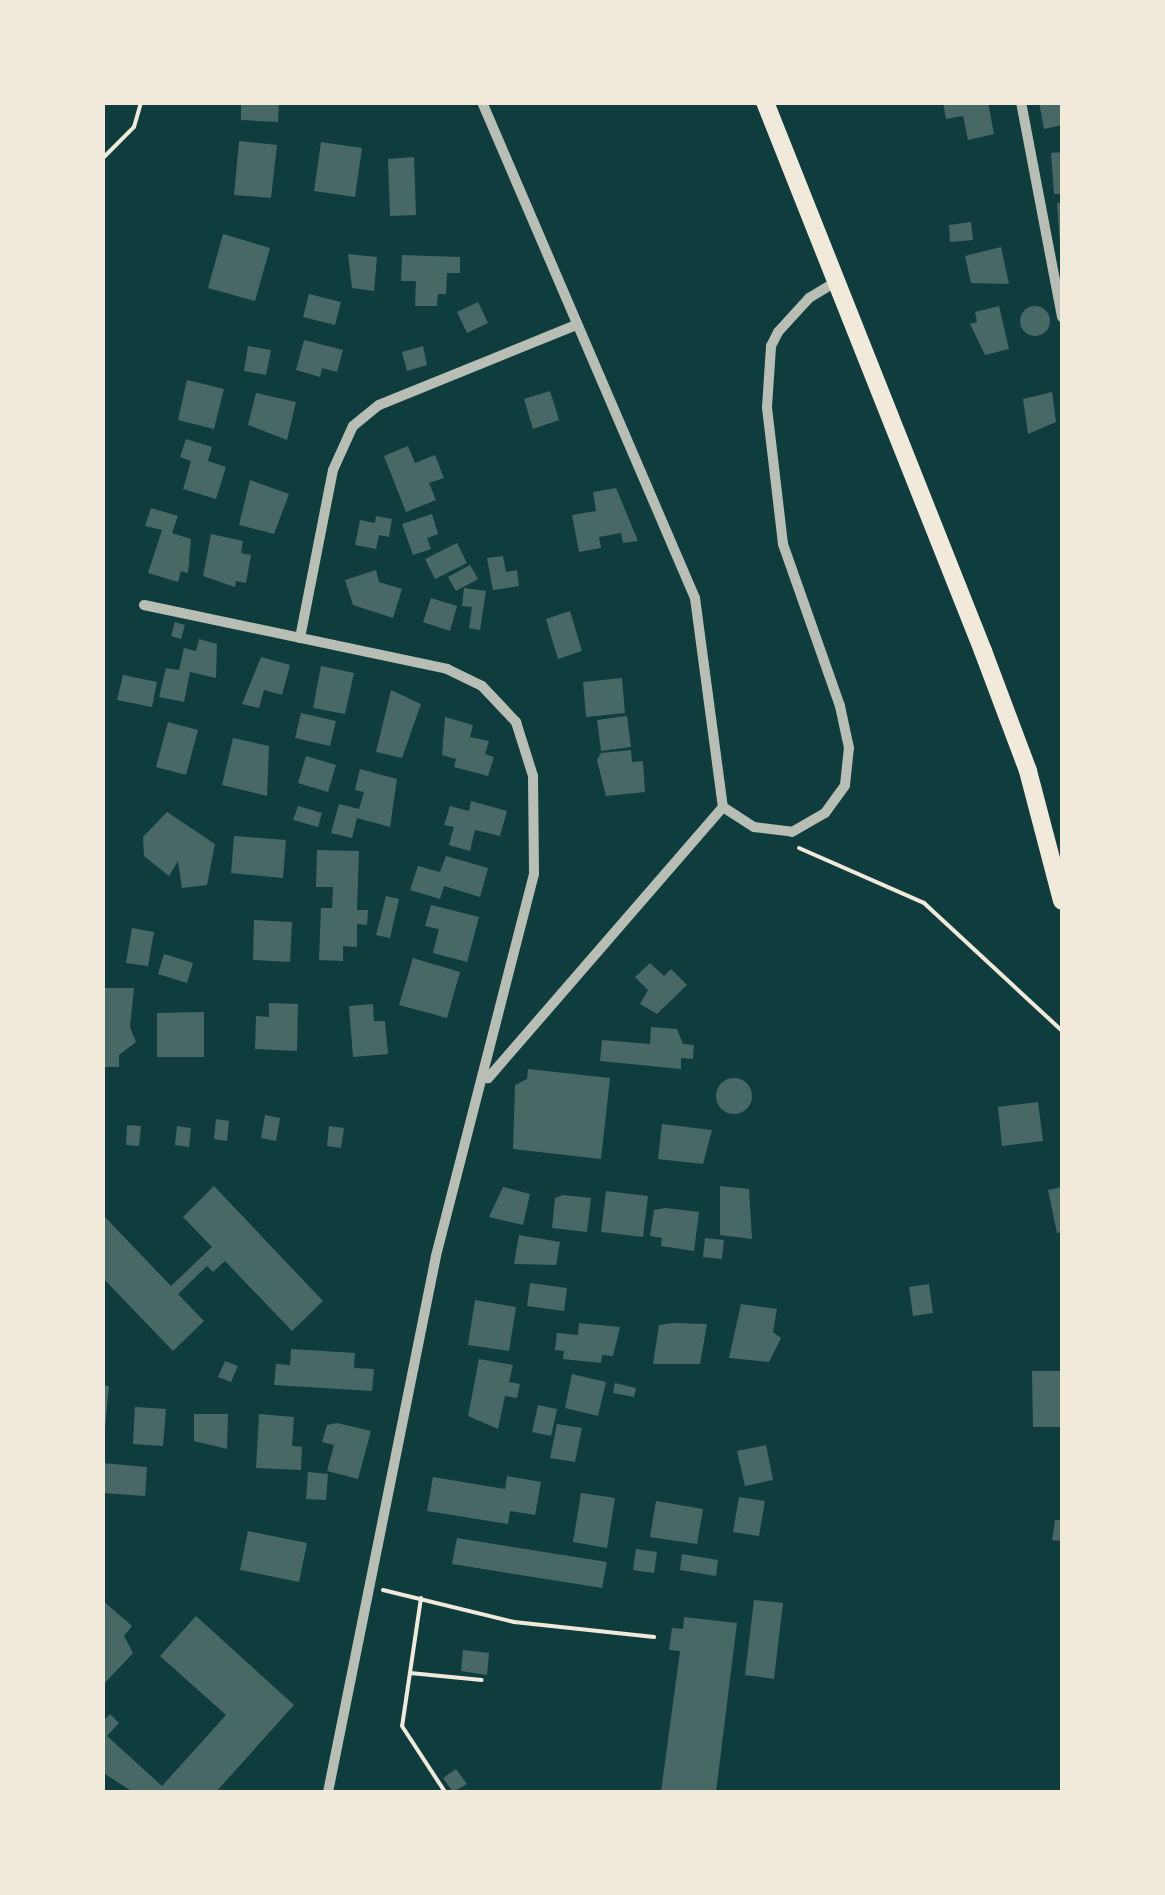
<!DOCTYPE html>
<html>
<head>
<meta charset="utf-8">
<style>
	body { margin:0 }
	#map { position:relative; width:1165px; height:1895px; overflow:hidden; background:#0f3d3e; font-family:Poppins,sans-serif }
	div>[style] { position:absolute }
	[style*='--x'] { left:calc(var(--x)*1px); top:calc(var(--y)*1px); width:calc(var(--w)*1px); rotate:calc(var(--a)*1deg) }
	.building>* { inset:0; background:#486865 }
	.round { border-radius:50% }
	.path>* { height:4px; margin:-2px; padding:0 2px; transform-origin:2px; border-radius:2px; background:#f1e9da }
	.minor>* { height:10px; margin:-5px; padding:0 5px; transform-origin:5px; border-radius:5px; background:#b8beb3 }
	.primary>* { height:18px; margin:-9px; padding:0 9px; transform-origin:9px; border-radius:9px; background:#f1e9da }
	span { translate:-50% -50%; white-space:nowrap; text-align:center; line-height:1.15; -webkit-text-stroke:8px #f1e9da; paint-order:stroke }
	.frame { position:absolute; inset:0; border:105px solid #f1e9da; pointer-events:none }
</style>
</head>
<body>
<div id="map">
	<div class="building">
		<i style="clip-path:polygon(241px 102px,279px 102px,278px 122px,241px 120px)"></i>
		<i style="clip-path:polygon(943px 102px,988px 102px,994px 134px,968px 140px,963px 116px,946px 119px)"></i>
		<i style="clip-path:polygon(1039px 102px,1062px 102px,1062px 125px,1044px 129px)"></i>
		<i style="clip-path:polygon(239px 141px,277px 145px,271px 198px,234px 195px)"></i>
		<i style="clip-path:polygon(321px 142px,362px 148px,355px 197px,314px 191px)"></i>
		<i style="clip-path:polygon(1062px 152px,1062px 194px,1054px 194px,1051px 153px)"></i>
		<i style="clip-path:polygon(414px 157px,416px 215px,390px 216px,388px 159px)"></i>
		<i style="clip-path:polygon(1057px 203px,1062px 203px,1062px 243px,1060px 243px)"></i>
		<i style="clip-path:polygon(971px 222px,973px 240px,950px 242px,949px 225px)"></i>
		<i style="clip-path:polygon(223px 234px,270px 248px,255px 301px,208px 288px)"></i>
		<i style="clip-path:polygon(1001px 247px,1009px 284px,971px 283px,965px 256px)"></i>
		<i style="clip-path:polygon(348px 254px,377px 257px,374px 291px,352px 288px)"></i>
		<i style="clip-path:polygon(402px 255px,460px 257px,460px 273px,447px 273px,446px 294px,438px 294px,437px 306px,415px 306px,416px 281px,401px 281px)"></i>
		<i style="clip-path:polygon(309px 294px,341px 302px,335px 325px,303px 317px)"></i>
		<i style="clip-path:polygon(478px 302px,488px 323px,467px 333px,457px 312px)"></i>
		<i style="clip-path:polygon(999px 306px,1009px 349px,985px 355px,970px 324px,977px 322px,975px 312px)"></i>
		<i class="round" style="left:1020px;top:306px;width:30px;height:30px"></i>
		<i style="clip-path:polygon(304px 340px,343px 350px,337px 372px,322px 368px,320px 377px,296px 370px)"></i>
		<i style="clip-path:polygon(248px 346px,271px 350px,266px 375px,244px 371px)"></i>
		<i style="clip-path:polygon(423px 346px,427px 365px,407px 371px,402px 352px)"></i>
		<i style="clip-path:polygon(187px 380px,224px 389px,214px 429px,178px 420px)"></i>
		<i style="clip-path:polygon(550px 391px,559px 420px,533px 429px,524px 399px)"></i>
		<i style="clip-path:polygon(1052px 392px,1056px 422px,1028px 434px,1023px 399px)"></i>
		<i style="clip-path:polygon(256px 393px,296px 402px,287px 440px,248px 425px)"></i>
		<i style="clip-path:polygon(186px 439px,212px 447px,208px 461px,226px 467px,216px 499px,183px 489px,191px 461px,180px 457px)"></i>
		<i style="clip-path:polygon(408px 446px,415px 463px,435px 455px,444px 478px,429px 483px,436px 500px,406px 512px,384px 456px)"></i>
		<i style="clip-path:polygon(250px 480px,289px 494px,274px 534px,239px 525px)"></i>
		<i style="clip-path:polygon(616px 488px,638px 541px,623px 543px,621px 533px,599px 537px,601px 548px,579px 552px,572px 515px,596px 511px,593px 492px)"></i>
		<i style="clip-path:polygon(151px 508px,178px 516px,172px 533px,191px 539px,188px 573px,181px 571px,178px 582px,148px 573px,162px 530px,145px 526px)"></i>
		<i style="clip-path:polygon(432px 514px,438px 534px,427px 538px,431px 549px,413px 555px,402px 524px)"></i>
		<i style="clip-path:polygon(376px 516px,392px 519px,389px 537px,379px 535px,376px 549px,355px 545px,360px 520px,375px 523px)"></i>
		<i style="clip-path:polygon(211px 534px,243px 541px,241px 553px,251px 555px,246px 583px,236px 581px,235px 587px,203px 576px)"></i>
		<i style="clip-path:polygon(457px 543px,467px 563px,435px 579px,425px 559px)"></i>
		<i style="clip-path:polygon(503px 556px,506px 572px,517px 570px,519px 586px,493px 590px,487px 558px)"></i>
		<i style="clip-path:polygon(470px 565px,478px 579px,456px 591px,448px 577px)"></i>
		<i style="clip-path:polygon(376px 570px,379px 582px,402px 589px,393px 618px,353px 605px,345px 580px)"></i>
		<i style="clip-path:polygon(464px 588px,486px 591px,480px 630px,469px 628px,472px 607px,462px 606px)"></i>
		<i style="clip-path:polygon(431px 598px,457px 606px,450px 631px,423px 622px)"></i>
		<i style="clip-path:polygon(570px 611px,582px 651px,558px 659px,546px 619px)"></i>
		<i style="clip-path:polygon(175px 622px,185px 625px,181px 639px,171px 636px)"></i>
		<i style="clip-path:polygon(199px 639px,217px 644px,216px 678px,190px 672px,184px 702px,159px 697px,166px 668px,179px 670px,184px 648px,196px 651px)"></i>
		<i style="clip-path:polygon(261px 657px,290px 665px,282px 695px,264px 690px,259px 708px,242px 704px)"></i>
		<i style="clip-path:polygon(321px 666px,354px 673px,345px 714px,313px 708px)"></i>
		<i style="clip-path:polygon(123px 675px,157px 682px,152px 707px,117px 700px)"></i>
		<i style="clip-path:polygon(622px 678px,625px 713px,586px 717px,583px 682px)"></i>
		<i style="clip-path:polygon(391px 690px,421px 704px,402px 758px,376px 752px)"></i>
		<i style="clip-path:polygon(301px 713px,336px 721px,330px 746px,295px 738px)"></i>
		<i style="clip-path:polygon(627px 716px,631px 747px,601px 751px,597px 720px)"></i>
		<i style="clip-path:polygon(445px 717px,473px 725px,470px 737px,489px 741px,485px 754px,494px 757px,488px 776px,454px 767px,456px 759px,442px 755px)"></i>
		<i style="clip-path:polygon(168px 722px,198px 730px,186px 775px,156px 767px)"></i>
		<i style="clip-path:polygon(233px 738px,269px 746px,267px 796px,222px 785px)"></i>
		<i style="clip-path:polygon(631px 750px,632px 762px,643px 761px,645px 792px,606px 796px,597px 760px,601px 753px)"></i>
		<i style="clip-path:polygon(306px 756px,336px 765px,328px 792px,298px 783px)"></i>
		<i style="clip-path:polygon(360px 769px,397px 779px,390px 827px,357px 818px,352px 838px,331px 833px,339px 804px,359px 809px,364px 792px,355px 790px)"></i>
		<i style="clip-path:polygon(471px 801px,507px 811px,500px 836px,475px 830px,470px 851px,449px 845px,454px 827px,444px 825px,450px 806px,469px 811px)"></i>
		<i style="clip-path:polygon(298px 806px,322px 813px,318px 827px,293px 820px)"></i>
		<i style="clip-path:polygon(167px 812px,215px 844px,207px 885px,182px 888px,178px 861px,169px 876px,144px 856px,143px 837px)"></i>
		<i style="clip-path:polygon(234px 836px,286px 840px,283px 878px,231px 873px)"></i>
		<i style="clip-path:polygon(317px 850px,359px 851px,357px 910px,368px 910px,367px 925px,357px 924px,357px 947px,343px 946px,343px 961px,319px 960px,321px 908px,332px 908px,333px 887px,316px 887px)"></i>
		<i style="clip-path:polygon(446px 856px,488px 868px,480px 897px,444px 886px,440px 899px,410px 890px,418px 866px,440px 872px)"></i>
		<i style="clip-path:polygon(386px 896px,399px 899px,390px 938px,376px 935px)"></i>
		<i style="clip-path:polygon(431px 905px,479px 917px,467px 962px,433px 953px,439px 929px,425px 926px)"></i>
		<i style="clip-path:polygon(254px 920px,292px 922px,290px 962px,253px 960px)"></i>
		<i style="clip-path:polygon(132px 928px,154px 932px,148px 966px,126px 963px)"></i>
		<i style="clip-path:polygon(164px 954px,193px 963px,187px 983px,158px 974px)"></i>
		<i style="clip-path:polygon(413px 958px,460px 972px,447px 1018px,399px 1005px)"></i>
		<i style="clip-path:polygon(650px 963px,664px 976px,671px 969px,687px 985px,657px 1014px,640px 1004px,648px 990px,635px 977px)"></i>
		<i style="clip-path:polygon(102px 988px,134px 988px,130px 1027px,136px 1042px,119px 1055px,119px 1067px,102px 1067px)"></i>
		<i style="clip-path:polygon(269px 1003px,298px 1004px,297px 1051px,255px 1049px,256px 1016px,269px 1017px)"></i>
		<i style="clip-path:polygon(373px 1004px,374px 1021px,385px 1021px,388px 1054px,353px 1057px,349px 1006px)"></i>
		<i style="clip-path:polygon(204px 1012px,204px 1057px,157px 1057px,157px 1013px)"></i>
		<i style="clip-path:polygon(651px 1027px,677px 1029px,683px 1044px,694px 1045px,693px 1059px,681px 1058px,681px 1069px,600px 1061px,602px 1040px,650px 1044px)"></i>
		<i style="clip-path:polygon(528px 1069px,610px 1078px,601px 1159px,513px 1149px,515px 1085px,527px 1079px)"></i>
		<i class="round" style="left:716px;top:1078px;width:36px;height:36px"></i>
		<i style="clip-path:polygon(1038px 1102px,1043px 1141px,1002px 1146px,998px 1107px)"></i>
		<i style="clip-path:polygon(265px 1115px,280px 1118px,276px 1141px,261px 1138px)"></i>
		<i style="clip-path:polygon(216px 1119px,229px 1121px,227px 1141px,214px 1139px)"></i>
		<i style="clip-path:polygon(662px 1124px,712px 1130px,703px 1164px,658px 1159px)"></i>
		<i style="clip-path:polygon(127px 1125px,141px 1126px,139px 1146px,126px 1145px)"></i>
		<i style="clip-path:polygon(177px 1126px,191px 1128px,189px 1147px,175px 1145px)"></i>
		<i style="clip-path:polygon(329px 1126px,344px 1128px,341px 1148px,327px 1146px)"></i>
		<i style="clip-path:polygon(214px 1186px,323px 1301px,292px 1331px,225px 1261px,213px 1272px,207px 1266px,178px 1294px,204px 1321px,173px 1351px,102px 1277px,102px 1214px,171px 1286px,212px 1247px,183px 1217px)"></i>
		<i style="clip-path:polygon(720px 1186px,749px 1189px,752px 1239px,720px 1235px)"></i>
		<i style="clip-path:polygon(503px 1187px,530px 1194px,523px 1225px,489px 1217px)"></i>
		<i style="clip-path:polygon(1062px 1187px,1062px 1232px,1057px 1233px,1048px 1190px)"></i>
		<i style="clip-path:polygon(606px 1191px,648px 1196px,643px 1237px,601px 1232px)"></i>
		<i style="clip-path:polygon(563px 1195px,591px 1198px,587px 1232px,552px 1228px,555px 1198px)"></i>
		<i style="clip-path:polygon(665px 1208px,699px 1212px,694px 1251px,661px 1246px,662px 1238px,650px 1236px,654px 1210px)"></i>
		<i style="clip-path:polygon(519px 1235px,560px 1242px,556px 1265px,514px 1264px)"></i>
		<i style="clip-path:polygon(705px 1238px,724px 1240px,722px 1259px,703px 1257px)"></i>
		<i style="clip-path:polygon(530px 1283px,567px 1288px,564px 1311px,527px 1306px)"></i>
		<i style="clip-path:polygon(929px 1284px,933px 1313px,913px 1316px,909px 1287px)"></i>
		<i style="clip-path:polygon(475px 1300px,516px 1307px,509px 1351px,468px 1345px)"></i>
		<i style="clip-path:polygon(741px 1304px,777px 1309px,773px 1332px,781px 1338px,769px 1362px,729px 1358px)"></i>
		<i style="clip-path:polygon(579px 1323px,620px 1327px,613px 1356px,602px 1355px,601px 1363px,563px 1359px,564px 1351px,555px 1350px,557px 1333px,578px 1335px)"></i>
		<i style="clip-path:polygon(672px 1323px,707px 1324px,700px 1364px,653px 1364px,659px 1325px)"></i>
		<i style="clip-path:polygon(291px 1349px,355px 1353px,354px 1368px,374px 1369px,372px 1391px,274px 1385px,276px 1364px,290px 1365px)"></i>
		<i style="clip-path:polygon(479px 1359px,513px 1365px,509px 1382px,520px 1384px,517px 1398px,505px 1396px,498px 1429px,468px 1416px)"></i>
		<i style="clip-path:polygon(225px 1361px,238px 1366px,231px 1382px,218px 1377px)"></i>
		<i style="clip-path:polygon(1032px 1371px,1062px 1371px,1062px 1427px,1033px 1427px)"></i>
		<i style="clip-path:polygon(572px 1374px,606px 1382px,598px 1416px,565px 1408px)"></i>
		<i style="clip-path:polygon(615px 1383px,636px 1388px,634px 1397px,613px 1393px)"></i>
		<i style="clip-path:polygon(102px 1385px,109px 1386px,105px 1427px,102px 1427px)"></i>
		<i style="clip-path:polygon(538px 1405px,557px 1409px,551px 1436px,532px 1432px)"></i>
		<i style="clip-path:polygon(135px 1407px,166px 1409px,163px 1446px,133px 1444px)"></i>
		<i style="clip-path:polygon(194px 1414px,228px 1414px,227px 1449px,194px 1441px)"></i>
		<i style="clip-path:polygon(259px 1414px,294px 1417px,292px 1446px,302px 1447px,301px 1470px,256px 1468px)"></i>
		<i style="clip-path:polygon(337px 1423px,371px 1431px,358px 1479px,327px 1471px,334px 1445px,322px 1442px,327px 1425px)"></i>
		<i style="clip-path:polygon(557px 1424px,582px 1428px,575px 1462px,550px 1458px)"></i>
		<i style="clip-path:polygon(766px 1445px,773px 1480px,745px 1486px,737px 1451px)"></i>
		<i style="clip-path:polygon(102px 1463px,147px 1467px,145px 1496px,102px 1493px)"></i>
		<i style="clip-path:polygon(308px 1472px,328px 1474px,326px 1500px,306px 1499px)"></i>
		<i style="clip-path:polygon(507px 1476px,541px 1482px,535px 1515px,510px 1511px,508px 1524px,427px 1511px,433px 1477px,505px 1489px)"></i>
		<i style="clip-path:polygon(581px 1493px,615px 1498px,607px 1548px,573px 1542px)"></i>
		<i style="clip-path:polygon(739px 1497px,765px 1501px,759px 1536px,733px 1532px)"></i>
		<i style="clip-path:polygon(656px 1501px,703px 1509px,697px 1544px,650px 1537px)"></i>
		<i style="clip-path:polygon(1055px 1520px,1062px 1520px,1062px 1541px,1052px 1540px)"></i>
		<i style="clip-path:polygon(248px 1531px,307px 1543px,299px 1582px,240px 1570px)"></i>
		<i style="clip-path:polygon(457px 1538px,607px 1562px,602px 1588px,452px 1564px)"></i>
		<i style="clip-path:polygon(636px 1549px,657px 1552px,654px 1573px,633px 1570px)"></i>
		<i style="clip-path:polygon(682px 1554px,718px 1560px,716px 1576px,680px 1570px)"></i>
		<i style="clip-path:polygon(102px 1600px,132px 1626px,124px 1636px,133px 1653px,102px 1686px)"></i>
		<i style="clip-path:polygon(754px 1600px,783px 1603px,774px 1679px,745px 1675px)"></i>
		<i style="clip-path:polygon(196px 1616px,294px 1705px,216px 1792px,133px 1792px,102px 1772px,102px 1722px,110px 1714px,119px 1723px,107px 1736px,162px 1786px,226px 1715px,160px 1656px)"></i>
		<i style="clip-path:polygon(684px 1617px,737px 1623px,716px 1792px,661px 1792px,680px 1651px,669px 1650px,672px 1628px,683px 1629px)"></i>
		<i style="clip-path:polygon(463px 1650px,489px 1653px,487px 1675px,461px 1671px)"></i>
		<i style="clip-path:polygon(456px 1769px,467px 1784px,453px 1792px,443px 1778px)"></i>
	</div>
	<div class="path">
		<i style="--x:102;--y:159;--w:45;--a:-45"></i>
		<i style="--x:134;--y:127;--w:26;--a:-74"></i>
		<i style="--x:799;--y:848;--w:137;--a:23.7"></i>
		<i style="--x:924;--y:903;--w:188;--a:42.8"></i>
		<i style="--x:383;--y:1590;--w:135;--a:13.7"></i>
		<i style="--x:514;--y:1622;--w:141;--a:6.1"></i>
		<i style="--x:421;--y:1598;--w:129;--a:98.4"></i>
		<i style="--x:402;--y:1726;--w:79;--a:56.9"></i>
		<i style="--x:410;--y:1673;--w:72;--a:5.6"></i>
	</div>
	<div class="minor">
		<i style="--x:482;--y:102;--w:540;--a:66.76"></i>
		<i style="--x:695;--y:598;--w:211;--a:82.4"></i>
		<i style="--x:723;--y:807;--w:359;--a:130.9"></i>
		<i style="--x:1021;--y:102;--w:219;--a:79.2"></i>
		<i style="--x:144;--y:605;--w:310;--a:11.9"></i>
		<i style="--x:447;--y:669;--w:39;--a:26"></i>
		<i style="--x:482;--y:686;--w:50;--a:46.6"></i>
		<i style="--x:516;--y:722;--w:57;--a:72.5"></i>
		<i style="--x:533;--y:776;--w:98;--a:89.4"></i>
		<i style="--x:534;--y:874;--w:394;--a:104.4"></i>
		<i style="--x:436;--y:1256;--w:547;--a:101.39"></i>
		<i style="--x:300;--y:638;--w:171;--a:-78.9"></i>
		<i style="--x:333;--y:470;--w:48;--a:-65.6"></i>
		<i style="--x:353;--y:426;--w:33;--a:-39"></i>
		<i style="--x:379;--y:405;--w:210;--a:-22.1"></i>
		<i style="--x:723;--y:807;--w:37;--a:33"></i>
		<i style="--x:754;--y:827;--w:38;--a:7"></i>
		<i style="--x:792;--y:832;--w:38;--a:-30"></i>
		<i style="--x:825;--y:813;--w:34;--a:-54"></i>
		<i style="--x:845;--y:785;--w:37;--a:-84"></i>
		<i style="--x:849;--y:748;--w:43;--a:-102.1"></i>
		<i style="--x:840;--y:706;--w:172;--a:-109.4"></i>
		<i style="--x:783;--y:544;--w:138;--a:-96.7"></i>
		<i style="--x:767;--y:407;--w:61;--a:-86.2"></i>
		<i style="--x:771;--y:346;--w:16;--a:-63"></i>
		<i style="--x:778;--y:332;--w:46;--a:-47.6"></i>
		<i style="--x:809;--y:298;--w:31;--a:-31"></i>
	</div>
	<div class="primary">
		<i style="--x:765;--y:102;--w:591;--a:68.34"></i>
		<i style="--x:983;--y:651;--w:128;--a:69.4"></i>
		<i style="--x:1028;--y:771;--w:134;--a:75.3"></i>
	</div>
	<div class="frame"></div>
</div>
</body>
</html>
